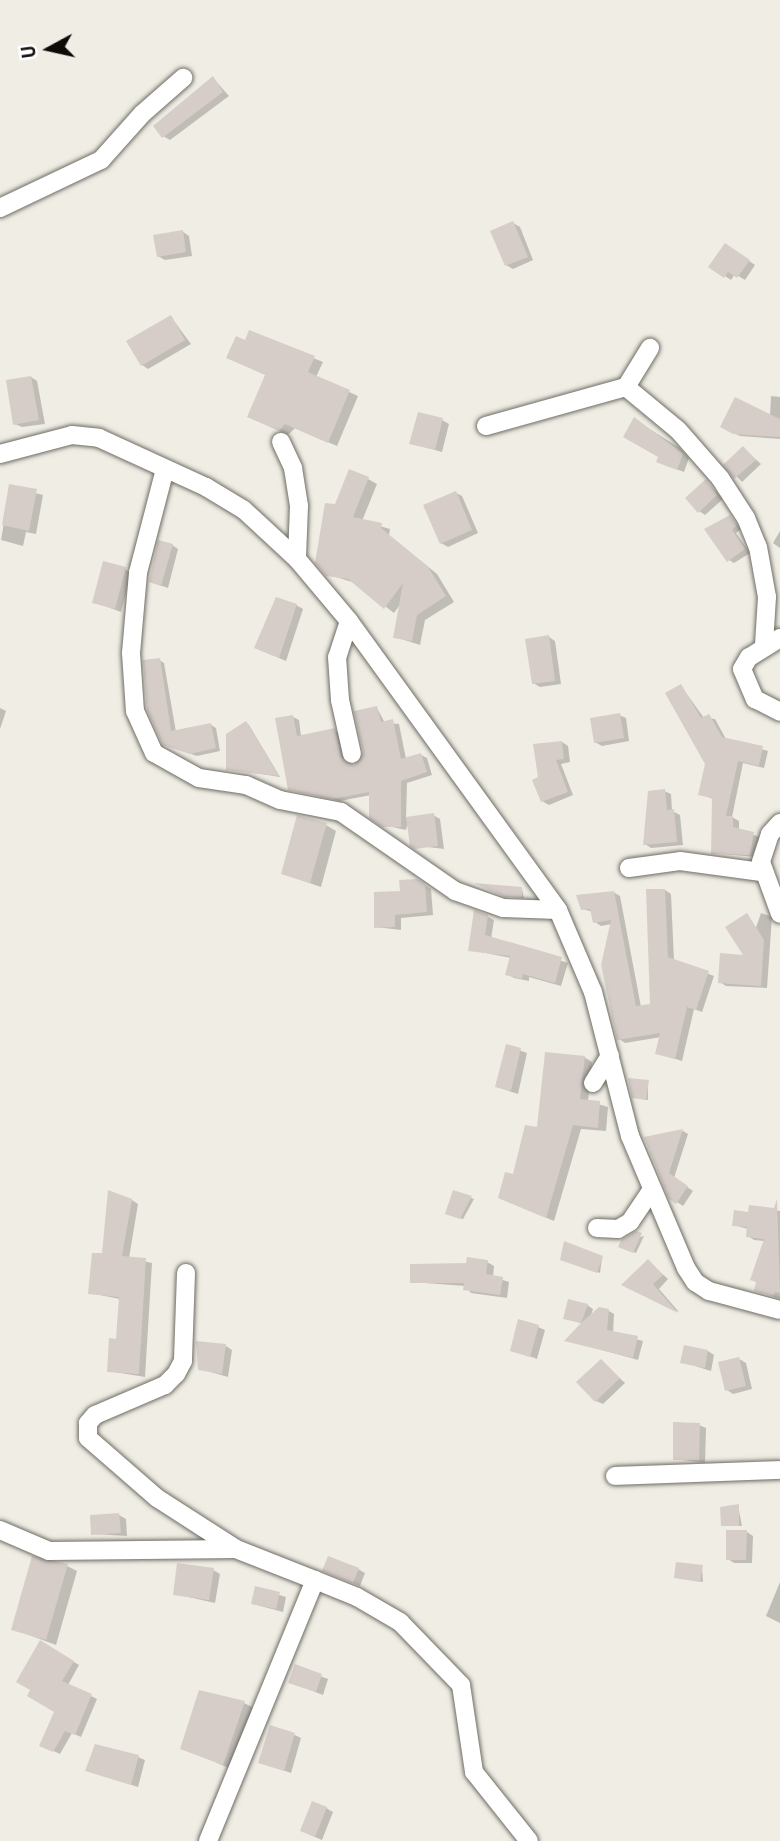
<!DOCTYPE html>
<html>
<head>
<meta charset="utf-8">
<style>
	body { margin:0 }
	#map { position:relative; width:780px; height:1841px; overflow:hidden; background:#efede4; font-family:"PT Sans",sans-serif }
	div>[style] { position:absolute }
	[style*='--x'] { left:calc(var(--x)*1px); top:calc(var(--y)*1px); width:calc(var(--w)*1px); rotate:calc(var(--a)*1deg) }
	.shadow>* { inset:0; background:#0003 }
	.building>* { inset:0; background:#d6cdc9 }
	.roads { filter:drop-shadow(0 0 2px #6e6c64) drop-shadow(0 0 2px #6e6c64) }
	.minor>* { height:18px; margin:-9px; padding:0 9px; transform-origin:9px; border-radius:9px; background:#fff }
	span { translate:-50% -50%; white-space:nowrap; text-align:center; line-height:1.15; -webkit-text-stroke:7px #fff; paint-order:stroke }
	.north { position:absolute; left:14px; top:14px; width:70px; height:70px; -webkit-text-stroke:5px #fff; paint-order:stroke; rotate:262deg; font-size:19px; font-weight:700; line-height:28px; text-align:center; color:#0c0b08 }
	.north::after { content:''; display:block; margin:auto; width:24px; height:32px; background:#0c0b08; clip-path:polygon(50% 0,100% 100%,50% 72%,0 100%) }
</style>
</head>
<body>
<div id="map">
	<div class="shadow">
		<i style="clip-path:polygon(213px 78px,229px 96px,170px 140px,163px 136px)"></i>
		<i style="clip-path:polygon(513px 223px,520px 227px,533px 260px,513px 269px,506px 265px)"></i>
		<i style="clip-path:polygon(183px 232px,189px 236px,192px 256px,165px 260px,158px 256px)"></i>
		<i style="clip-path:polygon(732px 249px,755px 265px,745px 280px,735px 274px,731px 280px,725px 276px)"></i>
		<i style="clip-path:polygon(171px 317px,191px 344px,148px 369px,142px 365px)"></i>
		<i style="clip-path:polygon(250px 332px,323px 362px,316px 377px,358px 396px,337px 446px,295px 428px,288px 435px,258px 421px,267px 375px,246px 342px)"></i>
		<i style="clip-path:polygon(31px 377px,37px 381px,45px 424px,22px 427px,15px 424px)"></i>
		<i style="clip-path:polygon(771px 396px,780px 397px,780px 439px,740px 436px,722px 427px,770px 416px)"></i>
		<i style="clip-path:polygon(442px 420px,449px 424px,442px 452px,411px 443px)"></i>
		<i style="clip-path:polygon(635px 420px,680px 448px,689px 458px,684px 472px,665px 465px)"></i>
		<i style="clip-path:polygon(743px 448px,761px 464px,742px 482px,726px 465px)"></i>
		<i style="clip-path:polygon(368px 479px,377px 484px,362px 521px,390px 529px,389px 535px,437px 574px,454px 602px,425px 620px,420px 645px,395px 637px,401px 603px,394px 613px,355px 583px,327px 574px,336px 506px)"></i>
		<i style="clip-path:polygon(706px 481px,723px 499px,705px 515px,699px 511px)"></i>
		<i style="clip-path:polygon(10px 487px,43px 495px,36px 534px,26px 532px,23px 546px,1px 540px)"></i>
		<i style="clip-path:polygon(456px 493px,462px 496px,478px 533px,448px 547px,441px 543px)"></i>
		<i style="clip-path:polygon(730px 517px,741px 529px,736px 533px,750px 553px,734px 563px,729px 560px)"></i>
		<i style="clip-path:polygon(780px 531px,780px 548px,773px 543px)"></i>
		<i style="clip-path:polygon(172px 545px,178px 549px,168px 588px,151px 582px)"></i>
		<i style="clip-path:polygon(125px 569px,131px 573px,121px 612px,94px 602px)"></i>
		<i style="clip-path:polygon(296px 605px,303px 609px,286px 661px,263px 651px)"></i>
		<i style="clip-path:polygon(549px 637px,555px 641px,561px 684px,540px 687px,533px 683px)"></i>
		<i style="clip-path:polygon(159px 660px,164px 663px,176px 732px,211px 725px,216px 728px,220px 751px,197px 756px,170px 747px)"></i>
		<i style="clip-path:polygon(681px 686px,704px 718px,715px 719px,726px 739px,768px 751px,764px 768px,743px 763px,732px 817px,739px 821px,739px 830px,760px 837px,756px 857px,712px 853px,713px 799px,700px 794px,707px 763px)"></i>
		<i style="clip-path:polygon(0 708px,6px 711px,0 729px)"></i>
		<i style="clip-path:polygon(377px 708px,385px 723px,399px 724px,406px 759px,421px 755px,427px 758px,432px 775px,407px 783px,406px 819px,433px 815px,440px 819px,444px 849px,412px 845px,408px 821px,406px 830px,383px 825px,371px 795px,340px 801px,289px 789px,293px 717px,299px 720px,301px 736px,334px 730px,340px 734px,347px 762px,354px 767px,365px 753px)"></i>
		<i style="clip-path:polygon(619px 715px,626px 718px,629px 741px,602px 746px,595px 742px)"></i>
		<i style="clip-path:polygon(246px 723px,249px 725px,280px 777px,227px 769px)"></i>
		<i style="clip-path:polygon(562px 742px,568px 746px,570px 762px,561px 764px,573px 795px,549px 805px,542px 801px,540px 778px)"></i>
		<i style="clip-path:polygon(664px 791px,671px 794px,672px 811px,680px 815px,683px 845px,651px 848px,645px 844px)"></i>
		<i style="clip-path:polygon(326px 825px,336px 831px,321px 887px,283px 874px)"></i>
		<i style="clip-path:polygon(417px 880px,431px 889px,433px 915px,401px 918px,401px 930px,376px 927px)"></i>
		<i style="clip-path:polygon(483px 886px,522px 889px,524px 898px,510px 897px)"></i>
		<i style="clip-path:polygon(665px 890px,671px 894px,674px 961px,714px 976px,702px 1012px,694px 1009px,682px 1061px,657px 1053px,661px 1037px,625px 1043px,619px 1039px,612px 924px,601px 926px,595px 922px,593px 912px,583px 909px,613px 892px,620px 896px,641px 1007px,652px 1005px)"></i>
		<i style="clip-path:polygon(761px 913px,772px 917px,767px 988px,726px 986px,720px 982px,746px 957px)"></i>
		<i style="clip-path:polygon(487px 916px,494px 920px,491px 939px,568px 963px,561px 986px,529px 977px,529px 981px,514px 978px,507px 974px,511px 958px,470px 950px)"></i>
		<i style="clip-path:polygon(507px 1046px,527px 1053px,518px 1094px,497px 1087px)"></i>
		<i style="clip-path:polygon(584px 1057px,592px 1062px,588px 1101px,608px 1107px,606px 1131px,581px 1129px,554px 1221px,500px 1198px)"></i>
		<i style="clip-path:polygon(648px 1082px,648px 1100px,636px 1098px)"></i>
		<i style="clip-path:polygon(683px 1131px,688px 1134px,674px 1178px,693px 1191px,683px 1206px,671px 1198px,647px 1138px)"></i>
		<i style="clip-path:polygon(454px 1192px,474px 1199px,463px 1219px,450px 1215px)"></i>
		<i style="clip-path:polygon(132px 1200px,138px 1204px,129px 1258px,152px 1263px,145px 1377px,108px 1371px,117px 1341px,120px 1299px,90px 1293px)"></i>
		<i style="clip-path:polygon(750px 1207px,780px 1211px,780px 1299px,756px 1290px,765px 1241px,754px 1240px,748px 1236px,748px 1229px,734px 1225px,749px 1214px)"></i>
		<i style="clip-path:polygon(644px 1236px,636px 1253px,623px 1248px,623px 1241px)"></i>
		<i style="clip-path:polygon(602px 1258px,600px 1273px,564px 1260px)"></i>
		<i style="clip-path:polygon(648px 1261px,668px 1279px,659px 1289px,679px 1312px,630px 1288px)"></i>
		<i style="clip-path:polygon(487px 1262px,494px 1266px,493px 1277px,509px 1282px,507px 1298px,471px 1293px,465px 1286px,412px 1282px)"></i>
		<i style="clip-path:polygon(587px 1305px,593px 1309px,590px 1318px,609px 1311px,614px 1314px,613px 1333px,643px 1341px,638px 1360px,567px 1340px,583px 1324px,565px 1318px)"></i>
		<i style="clip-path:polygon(538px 1327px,545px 1330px,537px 1359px,512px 1350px)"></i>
		<i style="clip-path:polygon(226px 1346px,232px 1350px,228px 1377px,200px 1369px)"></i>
		<i style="clip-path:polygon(708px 1351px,714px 1355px,711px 1371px,682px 1362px)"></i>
		<i style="clip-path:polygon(739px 1359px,746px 1363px,752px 1389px,733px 1394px,727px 1390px)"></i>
		<i style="clip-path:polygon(601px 1361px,625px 1383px,603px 1404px,596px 1401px)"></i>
		<i style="clip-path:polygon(699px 1425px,706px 1428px,705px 1463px,674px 1459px)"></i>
		<i style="clip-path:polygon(738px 1506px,742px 1526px,723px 1525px)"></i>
		<i style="clip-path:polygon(119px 1515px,126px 1519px,127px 1536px,93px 1534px)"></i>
		<i style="clip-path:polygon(747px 1532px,753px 1536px,752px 1563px,734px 1563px,728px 1559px)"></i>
		<i style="clip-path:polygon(67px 1566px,77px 1571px,56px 1645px,13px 1629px)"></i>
		<i style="clip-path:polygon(702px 1567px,703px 1582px,676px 1577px)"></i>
		<i style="clip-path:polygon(358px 1569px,365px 1573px,360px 1586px,331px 1574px)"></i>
		<i style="clip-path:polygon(213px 1570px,220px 1574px,215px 1603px,175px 1594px)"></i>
		<i style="clip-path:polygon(780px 1582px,780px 1623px,766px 1616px)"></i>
		<i style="clip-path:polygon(257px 1588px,286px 1597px,283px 1612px,253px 1604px)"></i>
		<i style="clip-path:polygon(41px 1642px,79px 1665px,68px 1685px,97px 1699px,81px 1737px,72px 1733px,60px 1754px,47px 1748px,56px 1712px)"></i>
		<i style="clip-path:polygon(296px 1667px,328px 1679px,323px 1695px,297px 1685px)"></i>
		<i style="clip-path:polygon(244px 1703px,254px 1708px,233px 1770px,183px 1748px)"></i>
		<i style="clip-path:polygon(295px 1735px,301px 1738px,291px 1773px,260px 1762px)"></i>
		<i style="clip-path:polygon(138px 1757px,145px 1760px,138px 1787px,87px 1770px)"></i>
		<i style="clip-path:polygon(326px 1808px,333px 1812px,322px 1840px,308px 1834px)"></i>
	</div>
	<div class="building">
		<i style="clip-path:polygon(213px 76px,223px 92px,162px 138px,153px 126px)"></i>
		<i style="clip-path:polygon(513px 221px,528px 257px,505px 266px,490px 231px)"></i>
		<i style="clip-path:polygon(183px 230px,186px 252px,157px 257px,153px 235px)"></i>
		<i style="clip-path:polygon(725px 243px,750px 260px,737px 278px,728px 272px,724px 278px,708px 267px)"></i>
		<i style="clip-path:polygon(171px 315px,185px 340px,141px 366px,126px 341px)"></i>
		<i style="clip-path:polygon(249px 330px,315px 356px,308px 372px,350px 390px,328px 443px,285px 424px,279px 431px,247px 417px,265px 375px,226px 358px,236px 336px,245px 340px)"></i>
		<i style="clip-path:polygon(31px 376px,39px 420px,13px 425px,6px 380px)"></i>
		<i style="clip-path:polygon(735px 397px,780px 419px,780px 437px,733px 434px,720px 427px)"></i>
		<i style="clip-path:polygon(418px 412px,443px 418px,435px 450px,409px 444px)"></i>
		<i style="clip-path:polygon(634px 417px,683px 454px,677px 470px,656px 462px,658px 457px,623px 437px)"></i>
		<i style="clip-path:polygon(743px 446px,756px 460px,734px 479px,723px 465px)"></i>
		<i style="clip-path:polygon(349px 469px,369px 477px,353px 517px,382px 523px,381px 528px,428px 567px,446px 596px,417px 615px,412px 641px,393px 638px,403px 583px,384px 609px,348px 579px,326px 576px,315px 563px,325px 503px,335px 504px)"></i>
		<i style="clip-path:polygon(706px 479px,717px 495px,698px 513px,685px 498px)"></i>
		<i style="clip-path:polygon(9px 484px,37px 489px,29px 531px,2px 525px)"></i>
		<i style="clip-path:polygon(456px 491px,472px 530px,440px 544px,423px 505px)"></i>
		<i style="clip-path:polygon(730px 515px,737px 525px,732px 530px,745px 549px,727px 562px,704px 529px)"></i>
		<i style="clip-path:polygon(158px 540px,173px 544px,161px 586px,149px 582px)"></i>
		<i style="clip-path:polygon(103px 561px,126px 567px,115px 609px,92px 603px)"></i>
		<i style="clip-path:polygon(276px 597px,297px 604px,279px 658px,254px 648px)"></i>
		<i style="clip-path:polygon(549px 635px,555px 681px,532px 684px,525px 639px)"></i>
		<i style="clip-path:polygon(160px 658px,171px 731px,211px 723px,216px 748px,190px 754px,163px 745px,147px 710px,143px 660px)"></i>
		<i style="clip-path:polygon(681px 684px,701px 718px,709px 714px,722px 737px,763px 746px,759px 766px,738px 761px,726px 816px,733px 816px,733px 827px,754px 832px,750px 855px,711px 854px,712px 798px,698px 795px,705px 764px,665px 693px)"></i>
		<i style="clip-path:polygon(377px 706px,381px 722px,393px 719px,401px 759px,421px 753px,427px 772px,401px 781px,401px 827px,382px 827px,369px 818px,369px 792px,333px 799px,288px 790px,275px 718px,293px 715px,297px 736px,335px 728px,341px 757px,354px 765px,363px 752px,354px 711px)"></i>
		<i style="clip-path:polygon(620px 713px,624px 738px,594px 743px,590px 718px)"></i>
		<i style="clip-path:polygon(246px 721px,279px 776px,226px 770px,226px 734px)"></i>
		<i style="clip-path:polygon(562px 741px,564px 759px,556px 760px,568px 792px,541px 802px,532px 780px,538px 777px,533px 744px)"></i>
		<i style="clip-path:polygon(665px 789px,667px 810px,674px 809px,677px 842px,643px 845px,648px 791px)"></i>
		<i style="clip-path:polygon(434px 813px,438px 846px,415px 849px,410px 846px,406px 817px)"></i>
		<i style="clip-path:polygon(297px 815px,327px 823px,310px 883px,281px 874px)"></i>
		<i style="clip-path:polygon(417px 879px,425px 884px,427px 912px,395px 915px,395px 927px,374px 928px,374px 892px,400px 891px,399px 880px)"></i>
		<i style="clip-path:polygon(474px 883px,522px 887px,522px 897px,505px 897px)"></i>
		<i style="clip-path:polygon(646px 889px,665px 889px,668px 957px,709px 971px,696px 1010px,687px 1007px,675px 1059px,655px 1054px,660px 1033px,617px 1040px,601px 965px,611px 920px,593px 923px,590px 909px,581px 910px,576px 895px,614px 891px,636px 1006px,650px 1004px)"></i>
		<i style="clip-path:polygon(474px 910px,488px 915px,485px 935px,562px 957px,555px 983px,523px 974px,522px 979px,505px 975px,510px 956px,468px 951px)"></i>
		<i style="clip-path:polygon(747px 913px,764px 940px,761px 986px,718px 983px,720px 953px,743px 955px,725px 927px)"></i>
		<i style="clip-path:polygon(506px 1044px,521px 1048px,511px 1091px,495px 1087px)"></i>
		<i style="clip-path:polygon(545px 1052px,585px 1056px,580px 1099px,600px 1101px,598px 1128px,573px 1125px,546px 1218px,498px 1198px,505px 1172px,513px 1174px,525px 1125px,537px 1127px)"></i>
		<i style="clip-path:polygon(628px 1078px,649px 1080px,646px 1100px,632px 1098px)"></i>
		<i style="clip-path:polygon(683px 1129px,669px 1173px,688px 1186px,676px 1204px,669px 1199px,644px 1137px)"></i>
		<i style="clip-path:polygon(108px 1190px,132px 1199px,122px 1256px,146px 1258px,139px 1374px,107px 1372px,109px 1338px,116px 1339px,119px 1297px,88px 1294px,92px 1253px,102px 1253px)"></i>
		<i style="clip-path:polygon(453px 1190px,472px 1196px,460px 1219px,445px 1214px)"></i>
		<i style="clip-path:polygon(777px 1199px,780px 1293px,775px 1292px,773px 1296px,754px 1291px,756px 1282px,750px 1280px,764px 1239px,746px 1237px,747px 1227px,732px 1226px,734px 1210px,748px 1212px,749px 1205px,774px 1208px)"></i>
		<i style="clip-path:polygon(637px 1231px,642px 1233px,633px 1253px,618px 1247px,621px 1240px)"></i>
		<i style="clip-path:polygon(564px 1241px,603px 1256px,597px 1273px,560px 1260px)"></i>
		<i style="clip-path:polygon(467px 1257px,488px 1260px,486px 1274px,503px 1277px,500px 1295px,463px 1290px,464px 1283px,410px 1283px,410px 1264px,466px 1263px)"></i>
		<i style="clip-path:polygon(648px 1259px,663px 1275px,653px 1284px,678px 1313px,621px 1285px)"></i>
		<i style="clip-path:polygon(568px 1299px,588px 1304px,581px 1323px,599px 1307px,609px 1309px,607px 1330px,638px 1336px,633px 1358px,564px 1341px,581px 1323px,563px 1319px)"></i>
		<i style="clip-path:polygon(518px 1319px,539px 1325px,530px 1357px,510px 1351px)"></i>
		<i style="clip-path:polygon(196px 1341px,226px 1344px,222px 1374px,198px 1370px)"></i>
		<i style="clip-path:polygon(684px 1345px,708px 1350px,705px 1368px,680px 1363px)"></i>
		<i style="clip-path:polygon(739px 1357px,746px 1386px,725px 1391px,718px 1362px)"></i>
		<i style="clip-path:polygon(601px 1359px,620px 1378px,595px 1402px,576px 1382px)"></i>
		<i style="clip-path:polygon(673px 1422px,700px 1423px,699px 1460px,673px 1460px)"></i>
		<i style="clip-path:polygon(739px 1504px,739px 1526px,721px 1526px,720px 1507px)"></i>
		<i style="clip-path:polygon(119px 1513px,121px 1533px,91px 1535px,90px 1515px)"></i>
		<i style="clip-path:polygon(726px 1530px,747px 1530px,746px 1560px,726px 1560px)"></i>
		<i style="clip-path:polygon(32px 1556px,68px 1564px,46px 1640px,11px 1630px)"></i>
		<i style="clip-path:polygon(328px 1556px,359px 1568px,353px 1583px,322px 1571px)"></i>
		<i style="clip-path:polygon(676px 1562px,703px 1565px,700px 1582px,674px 1578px)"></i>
		<i style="clip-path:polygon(177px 1563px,214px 1568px,209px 1600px,173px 1595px)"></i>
		<i style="clip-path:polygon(255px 1586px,280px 1592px,276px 1609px,251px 1604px)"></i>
		<i style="clip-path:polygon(40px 1640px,74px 1661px,62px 1681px,92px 1694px,75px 1735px,65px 1731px,53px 1752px,39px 1746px,54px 1712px,27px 1696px,30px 1690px,16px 1682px)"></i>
		<i style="clip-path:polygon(295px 1664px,322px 1674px,316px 1692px,288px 1683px)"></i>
		<i style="clip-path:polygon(199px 1690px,245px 1701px,223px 1765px,180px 1749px)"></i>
		<i style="clip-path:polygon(270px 1725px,295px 1733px,284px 1771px,258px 1763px)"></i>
		<i style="clip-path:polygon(95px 1744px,139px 1755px,131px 1785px,85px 1771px)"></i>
		<i style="clip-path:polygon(312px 1801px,327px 1807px,315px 1837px,300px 1831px)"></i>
	</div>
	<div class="roads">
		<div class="minor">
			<i style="--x:0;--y:208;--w:112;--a:-25.4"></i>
			<i style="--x:101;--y:160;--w:62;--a:-48.3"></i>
			<i style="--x:142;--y:114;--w:55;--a:-41.3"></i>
			<i style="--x:626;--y:387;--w:46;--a:-58.4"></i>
			<i style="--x:486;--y:426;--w:145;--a:-15.6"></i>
			<i style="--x:626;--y:387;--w:67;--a:39.6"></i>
			<i style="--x:678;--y:430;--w:64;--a:48.8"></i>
			<i style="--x:720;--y:478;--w:48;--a:57"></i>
			<i style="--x:746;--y:518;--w:31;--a:68"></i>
			<i style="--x:758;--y:547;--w:51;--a:79.8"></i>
			<i style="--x:767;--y:597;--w:48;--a:93.6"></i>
			<i style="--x:281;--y:442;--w:29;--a:65"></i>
			<i style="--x:293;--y:468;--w:38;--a:81"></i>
			<i style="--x:299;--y:506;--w:53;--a:92.2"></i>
			<i style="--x:0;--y:454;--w:74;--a:-14.8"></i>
			<i style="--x:72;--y:435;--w:27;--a:6"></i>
			<i style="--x:99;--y:438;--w:118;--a:24.6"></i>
			<i style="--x:206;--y:487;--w:44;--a:31.2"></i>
			<i style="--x:244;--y:510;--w:72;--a:42.8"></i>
			<i style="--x:297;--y:559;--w:81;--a:50"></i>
			<i style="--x:349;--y:621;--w:357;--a:54.1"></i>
			<i style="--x:558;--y:910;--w:89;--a:66.9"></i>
			<i style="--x:593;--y:992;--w:149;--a:75.6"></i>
			<i style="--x:630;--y:1136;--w:143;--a:67"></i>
			<i style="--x:686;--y:1268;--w:17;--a:57"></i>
			<i style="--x:695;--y:1282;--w:17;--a:33"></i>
			<i style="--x:709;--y:1291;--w:73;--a:15"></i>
			<i style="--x:165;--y:469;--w:107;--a:104.6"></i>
			<i style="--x:138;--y:573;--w:80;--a:95"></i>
			<i style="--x:131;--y:653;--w:58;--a:86.1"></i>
			<i style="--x:135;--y:711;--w:46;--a:65.7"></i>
			<i style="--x:154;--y:753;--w:51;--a:29.1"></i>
			<i style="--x:199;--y:778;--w:48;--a:8.5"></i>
			<i style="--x:246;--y:785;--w:37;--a:24"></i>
			<i style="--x:280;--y:800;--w:62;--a:11.1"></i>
			<i style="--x:341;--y:812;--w:139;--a:34.7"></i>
			<i style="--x:455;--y:891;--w:51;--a:19.5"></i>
			<i style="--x:503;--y:908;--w:55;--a:2.1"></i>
			<i style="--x:349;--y:621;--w:38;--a:108"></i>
			<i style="--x:337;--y:657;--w:43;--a:86"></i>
			<i style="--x:340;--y:700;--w:55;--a:77.5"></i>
			<i style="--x:780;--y:638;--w:36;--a:148"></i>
			<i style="--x:749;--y:657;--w:14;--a:120"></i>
			<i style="--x:742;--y:669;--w:33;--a:67"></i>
			<i style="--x:755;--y:699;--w:28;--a:27"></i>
			<i style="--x:780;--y:823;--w:15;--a:132"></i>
			<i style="--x:770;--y:834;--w:29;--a:108"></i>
			<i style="--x:761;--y:862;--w:55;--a:69.9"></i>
			<i style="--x:629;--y:868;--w:51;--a:-7.8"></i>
			<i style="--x:680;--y:861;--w:82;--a:7.7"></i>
			<i style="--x:593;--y:1083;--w:32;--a:-58"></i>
			<i style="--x:597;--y:1228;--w:21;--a:3"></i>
			<i style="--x:618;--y:1229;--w:14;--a:-30"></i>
			<i style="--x:630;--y:1222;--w:36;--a:-56"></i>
			<i style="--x:186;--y:1273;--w:88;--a:92"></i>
			<i style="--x:183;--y:1361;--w:15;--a:118"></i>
			<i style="--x:176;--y:1374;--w:16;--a:135"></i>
			<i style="--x:165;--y:1385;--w:76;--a:156.8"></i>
			<i style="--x:95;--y:1415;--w:11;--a:131"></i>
			<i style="--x:88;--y:1423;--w:15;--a:90"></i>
			<i style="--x:88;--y:1438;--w:91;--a:41"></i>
			<i style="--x:157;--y:1498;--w:94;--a:32.8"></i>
			<i style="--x:615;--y:1476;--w:165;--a:-2.1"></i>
			<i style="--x:0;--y:1530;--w:53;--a:23.2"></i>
			<i style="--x:49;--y:1551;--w:187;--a:-0.6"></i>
			<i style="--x:236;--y:1549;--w:85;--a:21.4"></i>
			<i style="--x:315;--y:1580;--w:282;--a:112.3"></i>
			<i style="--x:315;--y:1580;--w:45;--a:22"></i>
			<i style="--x:357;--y:1597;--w:50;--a:30.2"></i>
			<i style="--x:400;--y:1622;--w:88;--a:45.9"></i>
			<i style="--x:461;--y:1685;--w:88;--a:81.5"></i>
			<i style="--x:474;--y:1772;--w:88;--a:51.4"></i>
		</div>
	</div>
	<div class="north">U</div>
</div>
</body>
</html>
